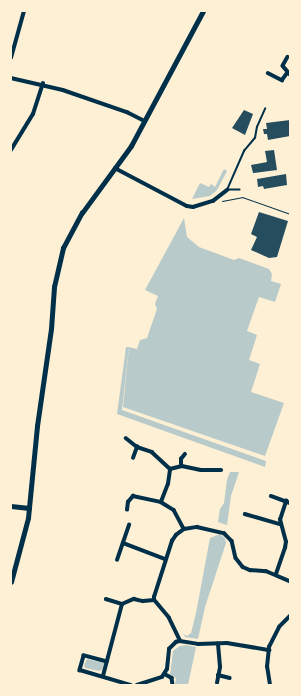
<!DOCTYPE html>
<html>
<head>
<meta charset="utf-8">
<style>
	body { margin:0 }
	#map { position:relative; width:301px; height:696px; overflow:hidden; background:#fdf0d5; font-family:"IBM Plex Serif",serif }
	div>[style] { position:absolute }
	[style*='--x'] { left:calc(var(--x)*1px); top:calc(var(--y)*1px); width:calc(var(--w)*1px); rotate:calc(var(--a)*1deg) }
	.green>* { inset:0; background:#b9caca }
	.building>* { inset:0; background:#264d5e }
	.path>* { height:1px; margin:-0.5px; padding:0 0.5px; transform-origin:0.5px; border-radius:0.5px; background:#003049 }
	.service>* { height:1.5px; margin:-0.75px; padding:0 0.75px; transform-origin:0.75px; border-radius:0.75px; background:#003049 }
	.minor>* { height:3.5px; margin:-1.75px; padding:0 1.75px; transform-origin:1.75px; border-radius:1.75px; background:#003049 }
	.tertiary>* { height:4.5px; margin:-2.25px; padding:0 2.25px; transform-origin:2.25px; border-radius:2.25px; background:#003049 }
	span { translate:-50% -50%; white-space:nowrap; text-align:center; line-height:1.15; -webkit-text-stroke:3.5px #fdf0d5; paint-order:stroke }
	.frame { position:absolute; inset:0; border:12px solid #fdf0d5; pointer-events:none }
</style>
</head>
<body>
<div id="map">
	<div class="green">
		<i style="clip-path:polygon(224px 169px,227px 171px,217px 190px,210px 196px,192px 199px,200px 183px,209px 187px,211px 184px,215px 187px)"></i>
		<i style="clip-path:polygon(184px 218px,187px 237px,199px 247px,234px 260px,239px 258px,269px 269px,272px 274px,271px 281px,281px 284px,275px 302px,259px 297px,247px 331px,257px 335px,249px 360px,260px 364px,251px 392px,284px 403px,265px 456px,123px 407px,129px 347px,137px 349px,140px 340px,147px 338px,157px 309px,155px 304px,158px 296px,145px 290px)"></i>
		<i style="clip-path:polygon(126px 347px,129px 347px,122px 410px,266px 461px,265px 467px,117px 414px)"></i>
		<i style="clip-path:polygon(230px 472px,239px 472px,231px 496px,227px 525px,218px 522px,220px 509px,224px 503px,227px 480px)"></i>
		<i style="clip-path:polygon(220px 534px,225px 538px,226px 543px,205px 607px,198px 639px,185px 637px,183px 634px,187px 636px,191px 633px,196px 613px,210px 538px)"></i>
		<i style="clip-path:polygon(186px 645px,196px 647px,188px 685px,175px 685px,176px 678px,170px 675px,173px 651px,180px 646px)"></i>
		<i style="clip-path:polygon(87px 659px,104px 663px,102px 670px,99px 671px,85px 668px,84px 665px)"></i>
	</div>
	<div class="building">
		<i style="clip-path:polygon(244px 110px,253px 114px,245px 135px,232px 128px)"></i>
		<i style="clip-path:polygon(290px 120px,290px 136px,268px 140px,267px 134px,264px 134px,263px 129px,267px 129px,266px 123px)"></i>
		<i style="clip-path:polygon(274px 150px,277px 170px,253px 173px,251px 165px,267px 162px,265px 151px)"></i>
		<i style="clip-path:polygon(286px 174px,287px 185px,264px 189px,263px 186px,258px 187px,257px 179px)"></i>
		<i style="clip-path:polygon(259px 212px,288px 221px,277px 257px,269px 258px,251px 250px,257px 237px,251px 234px)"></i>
	</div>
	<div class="path">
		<i style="--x:222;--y:201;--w:20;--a:-11"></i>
		<i style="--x:242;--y:197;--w:51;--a:19.5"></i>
	</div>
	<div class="service">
		<i style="--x:240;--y:190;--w:13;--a:180"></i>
		<i style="--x:227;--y:190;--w:43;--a:-66.4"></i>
		<i style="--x:244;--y:151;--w:17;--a:-50"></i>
		<i style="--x:255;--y:138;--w:11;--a:-80"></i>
		<i style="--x:257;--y:127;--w:20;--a:-66"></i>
	</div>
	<div class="minor">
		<i style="--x:288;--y:57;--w:10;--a:119"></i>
		<i style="--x:283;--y:66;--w:11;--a:49"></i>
		<i style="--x:11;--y:58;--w:49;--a:-74.5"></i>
		<i style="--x:268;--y:73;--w:16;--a:27"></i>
		<i style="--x:282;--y:80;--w:9;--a:-54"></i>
		<i style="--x:11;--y:78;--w:53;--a:13"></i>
		<i style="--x:63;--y:90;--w:68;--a:19"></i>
		<i style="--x:127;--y:112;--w:20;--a:27"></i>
		<i style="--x:11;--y:150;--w:42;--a:-58.6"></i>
		<i style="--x:33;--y:114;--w:32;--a:-72"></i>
		<i style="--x:115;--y:168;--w:81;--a:27.8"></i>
		<i style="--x:187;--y:206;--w:6;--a:9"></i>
		<i style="--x:193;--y:207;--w:21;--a:-17"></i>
		<i style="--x:213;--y:201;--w:18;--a:-38"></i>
		<i style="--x:126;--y:438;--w:14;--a:39"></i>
		<i style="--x:137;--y:447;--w:16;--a:18"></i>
		<i style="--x:152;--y:452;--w:25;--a:43"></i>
		<i style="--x:170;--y:469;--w:12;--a:-14"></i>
		<i style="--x:182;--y:466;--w:19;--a:12"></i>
		<i style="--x:201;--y:470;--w:20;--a:0"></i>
		<i style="--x:133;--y:458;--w:12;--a:-70"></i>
		<i style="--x:181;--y:466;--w:7;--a:-90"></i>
		<i style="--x:181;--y:459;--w:6;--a:-51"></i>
		<i style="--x:271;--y:496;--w:20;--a:20"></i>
		<i style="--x:161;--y:502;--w:19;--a:-69"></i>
		<i style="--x:168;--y:484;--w:15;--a:-82"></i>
		<i style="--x:127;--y:510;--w:8;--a:-83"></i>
		<i style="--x:128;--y:502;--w:8;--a:-50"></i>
		<i style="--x:133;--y:496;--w:29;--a:12"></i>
		<i style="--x:161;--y:502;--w:15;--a:32"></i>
		<i style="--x:174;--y:510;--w:21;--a:62"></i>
		<i style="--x:245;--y:514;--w:36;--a:16"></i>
		<i style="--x:123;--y:543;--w:45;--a:20.9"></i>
		<i style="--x:117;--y:560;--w:37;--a:-71"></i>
		<i style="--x:276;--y:574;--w:28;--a:-71"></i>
		<i style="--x:285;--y:548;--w:6;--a:-81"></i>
		<i style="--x:286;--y:542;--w:23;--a:-105"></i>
		<i style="--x:280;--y:520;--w:20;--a:-72"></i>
		<i style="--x:106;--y:599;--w:17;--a:17"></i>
		<i style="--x:180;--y:641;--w:25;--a:-116"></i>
		<i style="--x:169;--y:618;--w:23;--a:-130"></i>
		<i style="--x:154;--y:600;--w:3;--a:-90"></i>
		<i style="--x:154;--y:597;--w:59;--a:-72.2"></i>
		<i style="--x:172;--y:541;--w:7;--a:-56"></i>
		<i style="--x:176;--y:535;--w:10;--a:-37"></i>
		<i style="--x:184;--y:529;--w:13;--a:-9"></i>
		<i style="--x:197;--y:527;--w:28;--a:13"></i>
		<i style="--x:224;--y:533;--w:11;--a:45"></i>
		<i style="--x:232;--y:541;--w:17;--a:77"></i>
		<i style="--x:236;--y:558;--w:11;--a:52"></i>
		<i style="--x:243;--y:567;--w:8;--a:23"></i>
		<i style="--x:250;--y:570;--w:16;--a:4"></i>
		<i style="--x:266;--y:571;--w:26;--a:23"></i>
		<i style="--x:107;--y:662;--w:24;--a:-165"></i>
		<i style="--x:84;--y:656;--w:15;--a:106"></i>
		<i style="--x:80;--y:670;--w:53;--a:16.4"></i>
		<i style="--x:165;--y:674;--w:8;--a:30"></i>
		<i style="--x:172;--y:678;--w:7;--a:82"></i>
		<i style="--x:218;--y:675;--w:12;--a:14"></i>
		<i style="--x:103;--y:676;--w:74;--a:-75.2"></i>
		<i style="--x:122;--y:604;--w:13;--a:-23"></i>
		<i style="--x:134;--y:599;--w:9;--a:13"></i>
		<i style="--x:143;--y:601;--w:11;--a:-5"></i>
		<i style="--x:217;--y:683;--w:16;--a:-79"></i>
		<i style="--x:220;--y:667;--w:23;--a:-95"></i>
		<i style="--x:137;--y:685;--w:26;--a:-18"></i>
		<i style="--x:162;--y:677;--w:9;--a:-58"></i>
		<i style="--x:167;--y:669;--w:20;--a:-84"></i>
		<i style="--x:169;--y:649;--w:10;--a:-45"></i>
		<i style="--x:176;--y:642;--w:4;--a:-14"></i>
		<i style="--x:180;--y:641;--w:18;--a:9"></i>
		<i style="--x:198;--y:644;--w:29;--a:-2"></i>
		<i style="--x:227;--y:643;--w:43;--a:9.5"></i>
		<i style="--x:270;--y:685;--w:18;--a:-99"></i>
		<i style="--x:267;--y:667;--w:20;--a:-84"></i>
		<i style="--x:269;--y:647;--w:22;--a:-63"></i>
		<i style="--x:279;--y:627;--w:16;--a:-45"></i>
	</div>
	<div class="tertiary">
		<i style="--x:11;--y:506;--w:18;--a:6"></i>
		<i style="--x:11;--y:582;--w:66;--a:-75.1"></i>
		<i style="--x:28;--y:518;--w:92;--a:-84.4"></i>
		<i style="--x:37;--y:426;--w:98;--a:-81.8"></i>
		<i style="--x:51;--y:329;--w:42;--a:-85.9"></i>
		<i style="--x:54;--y:287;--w:40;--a:-77"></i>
		<i style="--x:63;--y:248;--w:40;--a:-62"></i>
		<i style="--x:82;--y:213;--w:83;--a:-53.8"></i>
		<i style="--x:131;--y:146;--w:153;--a:-61.9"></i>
	</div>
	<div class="frame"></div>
</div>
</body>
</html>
